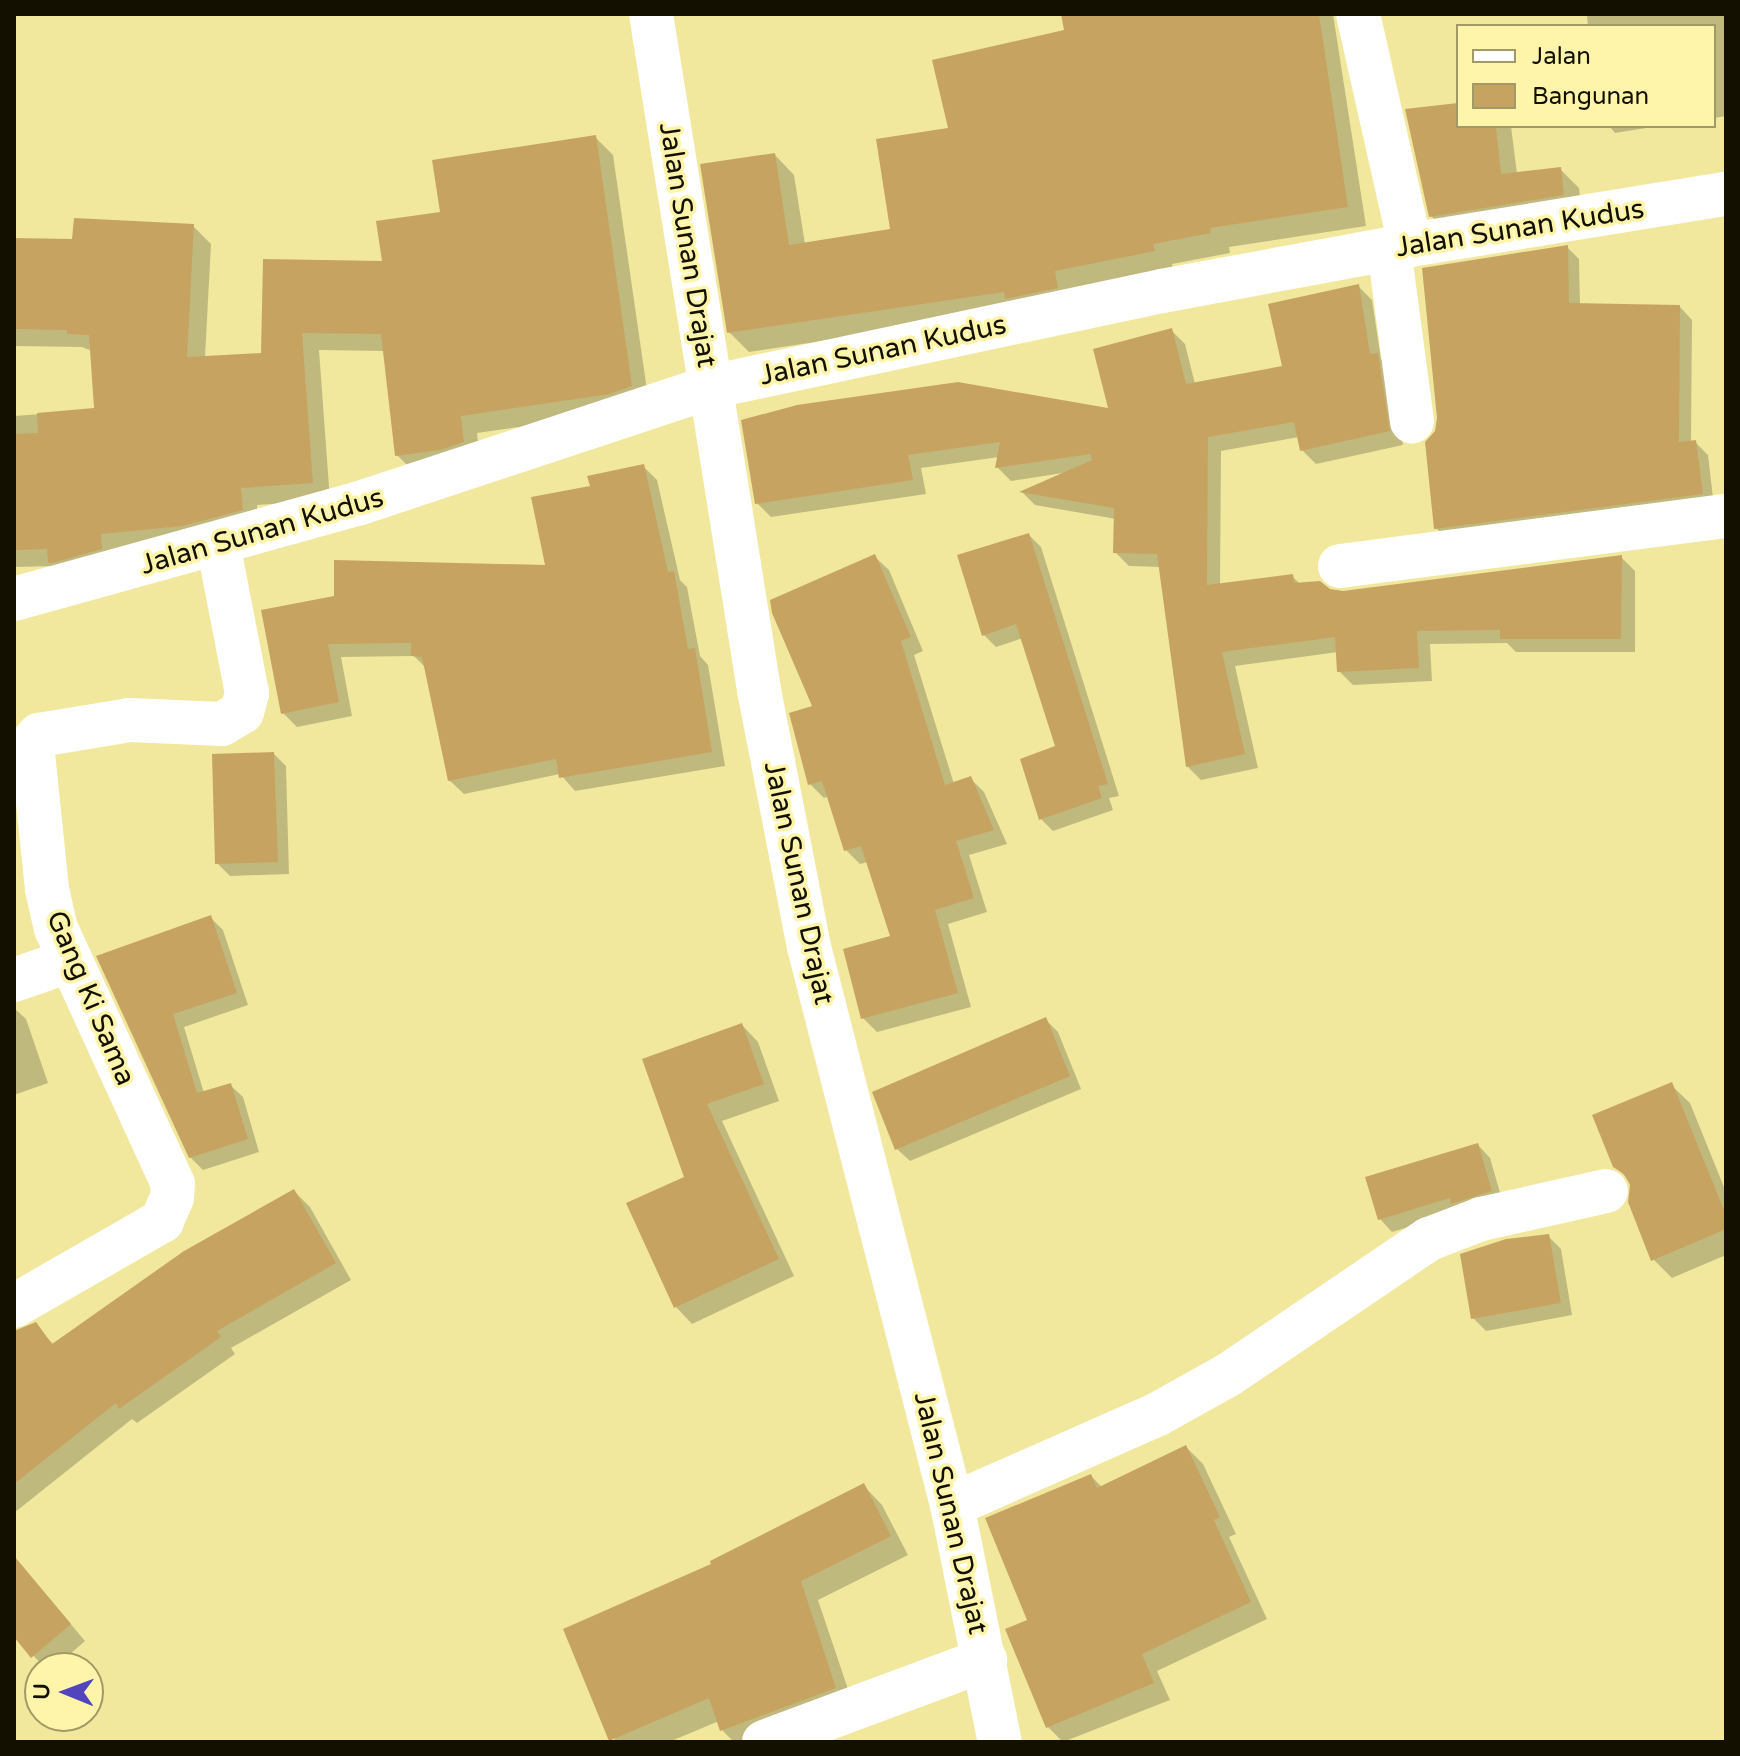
<!DOCTYPE html>
<html>
<head>
<meta charset="utf-8">
<style>
	body { margin:0 }
	#map { position:relative; width:1740px; height:1756px; overflow:hidden; background:#f1e89e; font-family:"Varela Round",sans-serif }
	div>[style] { position:absolute }
	[style*='--x'] { left:calc(var(--x)*1px); top:calc(var(--y)*1px); width:calc(var(--w)*1px); rotate:calc(var(--a)*1deg) }
	.shadow>* { inset:0; background:#0003 }
	.building>* { inset:0; background:#c7a361 }
	.street>* { height:44px; margin:-22px; padding:0 22px; transform-origin:22px; border-radius:22px; background:#fff }
	span { translate:-50% -50%; white-space:nowrap; text-align:center; line-height:1.15; -webkit-text-stroke:7px #fff5aa; paint-order:stroke }
	.street-label { font-size:28px; color:#131000 }
	.frame { position:absolute; inset:0; border:16px solid #131000; pointer-events:none }
	.legend { position:absolute; left:1456px; top:24px; width:260px; height:104px; box-sizing:border-box; background:#fff5aa; border:2px solid #a19966; margin:0; padding:10px 14px; list-style:none; font-size:24px; color:#131000 }
	.legend li { display:flex; align-items:center; gap:16px; height:40px }
	.legend b { width:40px; border:2px solid #a19966 }
	.north { position:absolute; left:24px; top:1652px; width:80px; height:80px; box-sizing:border-box; background:#fff5aa; border:2px solid #a19966; border-radius:50%; rotate:271deg; font-size:22px; font-weight:700; line-height:32px; text-align:center; color:#131000 }
	.north::after { content:''; display:block; margin:auto; width:28px; height:36px; background:#5144bc; clip-path:polygon(50% 0,100% 100%,50% 72%,0 100%) }
</style>
</head>
<body>
<div id="map">
	<div class="shadow">
		<i style="clip-path:polygon(1063px 14px,1333px 14px,1366px 226px,1229px 247px,1230px 253px,1172px 264px,1173px 270px,1021px 311px,749px 352px,729px 332px,775px 155px,794px 175px,805px 244px,892px 231px,950px 130px,1067px 31px)"></i>
		<i style="clip-path:polygon(1599px 14px,1726px 14px,1726px 116px,1714px 118px,1714px 26px,1588px 26px,1587px 16px)"></i>
		<i style="clip-path:polygon(1458px 105px,1458px 126px,1511px 126px,1517px 174px,1560px 169px,1579px 188px,1582px 213px,1450px 234px,1431px 216px)"></i>
		<i style="clip-path:polygon(1609px 126px,1659px 126px,1615px 133px)"></i>
		<i style="clip-path:polygon(595px 137px,613px 155px,649px 404px,628px 411px,477px 433px,480px 460px,415px 473px,397px 455px,385px 351px,319px 350px,330px 500px,257px 505px,259px 527px,54px 566px,14px 567px,14px 416px,96px 410px,92px 351px,82px 347px,14px 346px,14px 240px,74px 241px,193px 226px,211px 244px,205px 358px,263px 355px,384px 263px,442px 213px)"></i>
		<i style="clip-path:polygon(1567px 247px,1579px 259px,1580px 305px,1680px 307px,1692px 320px,1691px 443px,1695px 442px,1708px 455px,1714px 506px,1448px 540px,1436px 528px)"></i>
		<i style="clip-path:polygon(1358px 286px,1372px 300px,1381px 359px,1391px 369px,1403px 445px,1316px 464px,1302px 450px,1299px 437px,1221px 451px,1220px 586px,1292px 576px,1300px 584px,1343px 593px,1621px 557px,1635px 571px,1635px 652px,1516px 652px,1507px 643px,1430px 644px,1432px 681px,1353px 685px,1339px 671px,1338px 652px,1235px 666px,1258px 768px,1201px 780px,1187px 766px,1161px 567px,1129px 566px,1115px 552px,1116px 519px,1035px 505px,1022px 492px,1063px 473px,1011px 481px,997px 467px,999px 457px,921px 468px,926px 494px,771px 517px,757px 503px,744px 422px,1111px 411px,1171px 330px,1185px 344px,1195px 384px,1284px 368px)"></i>
		<i style="clip-path:polygon(643px 466px,657px 480px,680px 580px,687px 587px,700px 656px,708px 665px,725px 766px,575px 791px,560px 774px,464px 794px,449px 780px,427px 669px,414px 656px,341px 657px,352px 716px,297px 727px,283px 713px,264px 611px,548px 567px,592px 487px)"></i>
		<i style="clip-path:polygon(1029px 535px,1041px 547px,1119px 796px,1109px 798px,1113px 810px,1053px 831px,1041px 819px,1057px 748px,1023px 638px,996px 647px,983px 634px)"></i>
		<i style="clip-path:polygon(874px 556px,889px 570px,923px 651px,914px 655px,954px 784px,970px 778px,984px 792px,1007px 844px,969px 855px,987px 912px,948px 924px,971px 1007px,877px 1032px,863px 1018px,893px 937px,868px 862px,860px 864px,846px 850px,829px 796px,824px 798px,810px 784px,815px 707px)"></i>
		<i style="clip-path:polygon(274px 754px,286px 766px,289px 874px,230px 876px,217px 863px)"></i>
		<i style="clip-path:polygon(211px 918px,223px 930px,248px 1005px,184px 1027px,204px 1093px,230px 1085px,243px 1097px,259px 1152px,203px 1170px,190px 1157px,99px 958px)"></i>
		<i style="clip-path:polygon(14px 1008px,26px 1019px,48px 1083px,14px 1095px)"></i>
		<i style="clip-path:polygon(1045px 1019px,1058px 1032px,1081px 1089px,910px 1161px,897px 1149px)"></i>
		<i style="clip-path:polygon(742px 1025px,758px 1042px,779px 1101px,722px 1121px,794px 1276px,692px 1324px,676px 1307px,628px 1204px,686px 1178px,645px 1060px)"></i>
		<i style="clip-path:polygon(1671px 1085px,1690px 1103px,1726px 1192px,1726px 1255px,1672px 1278px,1653px 1259px,1631px 1182px,1615px 1166px)"></i>
		<i style="clip-path:polygon(1478px 1145px,1490px 1158px,1503px 1203px,1461px 1211px,1392px 1232px,1380px 1219px)"></i>
		<i style="clip-path:polygon(294px 1191px,310px 1207px,351px 1280px,231px 1348px,235px 1354px,137px 1423px,132px 1419px,14px 1513px,14px 1333px,35px 1325px,54px 1345px)"></i>
		<i style="clip-path:polygon(1548px 1236px,1561px 1249px,1572px 1315px,1486px 1331px,1473px 1318px)"></i>
		<i style="clip-path:polygon(1186px 1447px,1203px 1464px,1236px 1534px,1229px 1537px,1267px 1619px,1157px 1671px,1170px 1700px,1063px 1742px,1048px 1727px,1029px 1621px,1091px 1476px,1102px 1487px)"></i>
		<i style="clip-path:polygon(864px 1486px,882px 1505px,908px 1555px,818px 1600px,854px 1707px,758px 1742px,734px 1742px,722px 1730px,719px 1721px,669px 1742px,613px 1742px,714px 1565px)"></i>
		<i style="clip-path:polygon(14px 1556px,85px 1641px,54px 1668px,45px 1668px,16px 1637px,14px 1638px)"></i>
	</div>
	<div class="building">
		<i style="clip-path:polygon(1061px 14px,1319px 14px,1348px 207px,1210px 228px,1211px 233px,1153px 244px,1155px 251px,1055px 271px,1058px 288px,1005px 299px,1004px 292px,727px 333px,700px 164px,775px 153px,789px 245px,890px 229px,876px 139px,948px 128px,932px 60px,1064px 30px)"></i>
		<i style="clip-path:polygon(1458px 103px,1458px 126px,1496px 126px,1501px 174px,1561px 167px,1564px 195px,1429px 217px,1405px 109px)"></i>
		<i style="clip-path:polygon(596px 135px,632px 386px,610px 394px,461px 416px,464px 442px,440px 450px,395px 456px,381px 334px,302px 333px,313px 483px,241px 488px,243px 510px,183px 526px,101px 534px,102px 549px,52px 563px,48px 563px,47px 549px,14px 550px,14px 434px,38px 433px,37px 413px,94px 408px,89px 335px,67px 334px,67px 330px,14px 329px,14px 238px,72px 239px,74px 218px,194px 224px,187px 357px,261px 353px,263px 259px,382px 261px,376px 221px,440px 212px,432px 160px)"></i>
		<i style="clip-path:polygon(1568px 245px,1569px 303px,1680px 305px,1679px 442px,1696px 440px,1703px 494px,1434px 529px,1425px 442px,1435px 431px,1437px 418px,1422px 268px)"></i>
		<i style="clip-path:polygon(1359px 284px,1370px 354px,1378px 353px,1390px 431px,1300px 451px,1294px 422px,1208px 437px,1207px 585px,1293px 574px,1294px 583px,1320px 581px,1330px 589px,1343px 591px,1622px 555px,1621px 639px,1500px 639px,1500px 630px,1417px 631px,1419px 668px,1337px 672px,1335px 637px,1222px 652px,1245px 754px,1186px 767px,1157px 554px,1113px 553px,1114px 508px,1019px 492px,1092px 460px,1090px 454px,995px 468px,1000px 442px,908px 455px,913px 480px,755px 504px,741px 420px,797px 405px,958px 382px,1108px 408px,1093px 349px,1172px 328px,1186px 384px,1282px 366px,1268px 304px)"></i>
		<i style="clip-path:polygon(644px 464px,668px 572px,674px 571px,688px 649px,695px 648px,712px 752px,559px 778px,556px 759px,448px 781px,422px 657px,411px 656px,411px 643px,328px 644px,339px 702px,281px 714px,261px 610px,334px 596px,334px 560px,545px 565px,531px 497px,590px 486px,587px 476px)"></i>
		<i style="clip-path:polygon(1029px 533px,1108px 784px,1098px 786px,1102px 798px,1039px 820px,1020px 759px,1055px 746px,1016px 624px,982px 636px,957px 555px)"></i>
		<i style="clip-path:polygon(875px 554px,911px 637px,901px 641px,945px 785px,971px 776px,994px 830px,956px 841px,974px 898px,935px 910px,958px 993px,861px 1019px,843px 949px,890px 936px,861px 846px,844px 851px,822px 781px,808px 785px,789px 713px,812px 706px,772px 613px,770px 600px)"></i>
		<i style="clip-path:polygon(274px 752px,278px 862px,215px 864px,212px 754px)"></i>
		<i style="clip-path:polygon(211px 915px,237px 993px,173px 1014px,197px 1093px,231px 1083px,248px 1139px,189px 1158px,96px 956px)"></i>
		<i style="clip-path:polygon(1046px 1017px,1070px 1076px,895px 1150px,872px 1092px)"></i>
		<i style="clip-path:polygon(742px 1023px,764px 1084px,707px 1104px,779px 1259px,674px 1308px,626px 1203px,684px 1177px,642px 1059px)"></i>
		<i style="clip-path:polygon(1672px 1082px,1726px 1215px,1726px 1229px,1651px 1261px,1628px 1202px,1630px 1185px,1624px 1174px,1613px 1167px,1592px 1115px)"></i>
		<i style="clip-path:polygon(1478px 1143px,1492px 1191px,1451px 1204px,1450px 1198px,1378px 1220px,1365px 1177px)"></i>
		<i style="clip-path:polygon(294px 1189px,336px 1263px,217px 1331px,221px 1337px,119px 1409px,116px 1403px,14px 1484px,14px 1331px,36px 1322px,52px 1344px,184px 1251px)"></i>
		<i style="clip-path:polygon(1549px 1234px,1561px 1303px,1471px 1319px,1460px 1254px,1506px 1239px)"></i>
		<i style="clip-path:polygon(1186px 1445px,1220px 1517px,1214px 1520px,1251px 1602px,1142px 1654px,1154px 1683px,1046px 1728px,1005px 1629px,1027px 1620px,985px 1518px,1091px 1474px,1097px 1488px)"></i>
		<i style="clip-path:polygon(864px 1483px,891px 1536px,801px 1581px,836px 1688px,720px 1731px,709px 1698px,609px 1741px,563px 1629px,711px 1564px,710px 1561px)"></i>
		<i style="clip-path:polygon(14px 1556px,71px 1624px,31px 1658px,14px 1637px)"></i>
	</div>
	<div class="street">
		<i style="--x:651;--y:14;--w:685;--a:80.92"></i>
		<i style="--x:759;--y:690;--w:262;--a:79"></i>
		<i style="--x:809;--y:947;--w:576;--a:75.63"></i>
		<i style="--x:952;--y:1505;--w:242;--a:78.6"></i>
		<i style="--x:1358;--y:14;--w:237;--a:77.3"></i>
		<i style="--x:1389;--y:249;--w:174;--a:82.4"></i>
		<i style="--x:1340;--y:566;--w:389;--a:-7.4"></i>
		<i style="--x:14;--y:599;--w:359;--a:-15.5"></i>
		<i style="--x:360;--y:503;--w:369;--a:-18.3"></i>
		<i style="--x:710;--y:387;--w:462;--a:-12"></i>
		<i style="--x:1162;--y:291;--w:252;--a:-10.5"></i>
		<i style="--x:1410;--y:245;--w:320;--a:-9.2"></i>
		<i style="--x:14;--y:980;--w:60;--a:-19.3"></i>
		<i style="--x:14;--y:1306;--w:171;--a:-29.9"></i>
		<i style="--x:162;--y:1221;--w:25;--a:-67"></i>
		<i style="--x:172;--y:1198;--w:14;--a:-86"></i>
		<i style="--x:173;--y:1184;--w:281;--a:-114.6"></i>
		<i style="--x:56;--y:929;--w:41;--a:-102.7"></i>
		<i style="--x:47;--y:889;--w:147;--a:-95.9"></i>
		<i style="--x:32;--y:743;--w:11;--a:-49"></i>
		<i style="--x:39;--y:735;--w:92;--a:-9.4"></i>
		<i style="--x:130;--y:720;--w:92;--a:2.5"></i>
		<i style="--x:222;--y:724;--w:23;--a:-31"></i>
		<i style="--x:242;--y:712;--w:20;--a:-75"></i>
		<i style="--x:247;--y:693;--w:152;--a:-101"></i>
		<i style="--x:952;--y:1505;--w:225;--a:-23.8"></i>
		<i style="--x:1158;--y:1414;--w:80;--a:-29.1"></i>
		<i style="--x:1228;--y:1375;--w:243;--a:-34.1"></i>
		<i style="--x:1429;--y:1239;--w:56;--a:-21"></i>
		<i style="--x:1481;--y:1219;--w:128;--a:-12.6"></i>
		<i style="--x:764;--y:1742;--w:236;--a:-20.4"></i>
	</div>
	<div class="street-label">
		<span style="left:1520px;top:228px;rotate:-9deg">Jalan Sunan Kudus</span>
		<span style="left:688px;top:245px;rotate:81deg">Jalan Sunan Drajat</span>
		<span style="left:883px;top:350px;rotate:-12deg">Jalan Sunan Kudus</span>
		<span style="left:262px;top:531px;rotate:-16deg">Jalan Sunan Kudus</span>
		<span style="left:799px;top:883px;rotate:78deg">Jalan Sunan Drajat</span>
		<span style="left:91px;top:998px;rotate:67deg">Gang Ki Sama</span>
		<span style="left:951px;top:1513px;rotate:77deg">Jalan Sunan Drajat</span>
	</div>
	<div class="frame"></div>
	<ul class="legend">
	<li><b style="height:10px;background:#fff"></b>Jalan</li>
	<li><b style="height:22px;background:#c7a361"></b>Bangunan</li>
	</ul>
	<div class="north">U</div>
</div>
</body>
</html>
